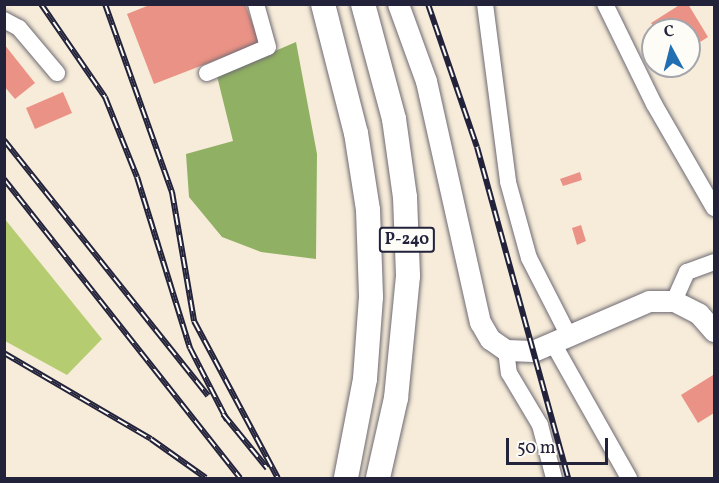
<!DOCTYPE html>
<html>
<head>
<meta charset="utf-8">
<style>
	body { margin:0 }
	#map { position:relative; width:719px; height:483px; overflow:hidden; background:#f7ecd9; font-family:Vollkorn,serif }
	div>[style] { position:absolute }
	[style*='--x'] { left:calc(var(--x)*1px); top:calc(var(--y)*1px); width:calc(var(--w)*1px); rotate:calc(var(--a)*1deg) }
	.green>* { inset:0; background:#b5cc71 }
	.forest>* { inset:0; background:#90b063 }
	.building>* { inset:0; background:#ea9285 }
	.roads { filter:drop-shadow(0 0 2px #6d6972) drop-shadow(0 0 2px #6d6972) }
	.minor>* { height:16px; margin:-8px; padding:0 8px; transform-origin:8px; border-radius:8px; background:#fff }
	.major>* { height:21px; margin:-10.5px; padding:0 10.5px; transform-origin:10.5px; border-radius:10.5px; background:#fff }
	.highway>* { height:24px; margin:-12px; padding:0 12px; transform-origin:12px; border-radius:12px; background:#fff }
	.rail>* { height:6px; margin-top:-3px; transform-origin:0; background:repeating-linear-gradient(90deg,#fdfcf7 0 11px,#22223b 0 22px); box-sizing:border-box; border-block:2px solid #22223b }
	span { translate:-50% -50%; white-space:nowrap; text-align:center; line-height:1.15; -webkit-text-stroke:6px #fdfcf7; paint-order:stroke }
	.shield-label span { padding:2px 4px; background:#fdfcf7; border:2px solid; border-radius:4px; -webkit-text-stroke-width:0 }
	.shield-label { font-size:16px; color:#22223b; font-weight:700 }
	.frame { position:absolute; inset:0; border:6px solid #22223b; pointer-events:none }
	.north { position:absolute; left:641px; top:18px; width:60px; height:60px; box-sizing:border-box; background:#fdfcf7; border:2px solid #a5a5ac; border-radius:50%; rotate:353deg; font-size:16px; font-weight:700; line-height:24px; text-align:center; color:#22223b }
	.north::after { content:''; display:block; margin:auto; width:21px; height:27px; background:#1f6fb2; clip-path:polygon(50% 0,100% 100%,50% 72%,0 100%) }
	.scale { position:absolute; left:506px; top:438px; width:102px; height:27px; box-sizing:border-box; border:3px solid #22223b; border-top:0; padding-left:8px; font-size:18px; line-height:21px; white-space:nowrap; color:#22223b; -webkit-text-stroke:4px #fdfcf7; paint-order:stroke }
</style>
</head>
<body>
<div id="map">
	<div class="green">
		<i style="clip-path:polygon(4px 218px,102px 339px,67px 375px,5px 341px)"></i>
	</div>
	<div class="forest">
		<i style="clip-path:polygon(296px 42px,317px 154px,316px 259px,261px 252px,222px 237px,189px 197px,186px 154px,233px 141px,217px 76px)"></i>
	</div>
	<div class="building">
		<i style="clip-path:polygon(152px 4px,245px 4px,260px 43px,154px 84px,127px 14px)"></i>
		<i style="clip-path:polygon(681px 4px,688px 4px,708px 37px,689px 49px,689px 30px,656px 30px,651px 23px)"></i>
		<i style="clip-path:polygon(4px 44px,35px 83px,15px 99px,4px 86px)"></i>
		<i style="clip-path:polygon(63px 92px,72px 113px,35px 129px,26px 108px)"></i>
		<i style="clip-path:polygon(580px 172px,582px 180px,563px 186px,560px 179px)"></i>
		<i style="clip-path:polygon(581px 225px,586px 241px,577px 245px,572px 228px)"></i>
		<i style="clip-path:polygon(713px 375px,714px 413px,698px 423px,681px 395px)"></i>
	</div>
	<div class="roads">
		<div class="minor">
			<i style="--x:485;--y:4;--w:179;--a:82.6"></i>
			<i style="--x:508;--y:182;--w:79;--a:74.6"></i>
			<i style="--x:529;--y:258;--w:90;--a:62.9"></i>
			<i style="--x:605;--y:4;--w:111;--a:63.9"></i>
			<i style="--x:654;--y:104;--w:120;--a:60"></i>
			<i style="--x:4;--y:20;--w:17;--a:28"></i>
			<i style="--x:19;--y:28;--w:59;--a:49.8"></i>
			<i style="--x:207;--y:73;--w:66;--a:-23.1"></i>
			<i style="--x:268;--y:47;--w:45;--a:-105.6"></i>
			<i style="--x:674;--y:301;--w:32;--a:-66"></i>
			<i style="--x:687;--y:272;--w:29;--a:-20"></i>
			<i style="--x:554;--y:345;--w:153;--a:60.6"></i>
			<i style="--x:506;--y:350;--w:23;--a:83"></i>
			<i style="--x:509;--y:373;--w:61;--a:59.2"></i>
			<i style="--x:540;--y:425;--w:55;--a:75.2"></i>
		</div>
		<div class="major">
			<i style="--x:398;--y:4;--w:82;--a:70"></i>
			<i style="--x:426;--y:81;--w:247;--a:77.4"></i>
			<i style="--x:480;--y:322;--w:20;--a:60"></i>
			<i style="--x:490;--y:339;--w:19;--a:35"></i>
			<i style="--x:506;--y:350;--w:27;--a:2"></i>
			<i style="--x:533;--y:351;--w:126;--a:-23.3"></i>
			<i style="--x:649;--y:301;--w:25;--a:0"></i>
			<i style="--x:674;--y:301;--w:28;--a:27"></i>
			<i style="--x:699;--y:314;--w:23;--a:49"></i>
		</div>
		<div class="highway">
			<i style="--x:323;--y:4;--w:133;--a:75.7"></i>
			<i style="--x:356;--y:133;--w:78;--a:81.1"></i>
			<i style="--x:368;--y:210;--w:87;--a:88"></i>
			<i style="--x:371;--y:297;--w:82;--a:94.2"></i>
			<i style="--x:365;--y:379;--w:101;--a:100.9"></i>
			<i style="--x:363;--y:4;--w:119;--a:74.9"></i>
			<i style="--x:394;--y:119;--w:79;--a:82"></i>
			<i style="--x:405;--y:197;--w:79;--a:87.8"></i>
			<i style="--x:408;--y:276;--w:123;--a:95.6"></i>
			<i style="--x:396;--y:398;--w:82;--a:102.7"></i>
		</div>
	</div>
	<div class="rail">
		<i style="--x:41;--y:4;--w:113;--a:55.5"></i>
		<i style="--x:105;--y:97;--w:86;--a:68.2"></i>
		<i style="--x:137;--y:177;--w:179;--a:72.8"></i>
		<i style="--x:190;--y:348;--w:81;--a:62.8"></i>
		<i style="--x:105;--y:4;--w:200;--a:70.4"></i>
		<i style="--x:172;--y:192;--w:131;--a:80.3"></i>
		<i style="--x:194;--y:321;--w:178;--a:61.9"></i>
		<i style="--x:428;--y:4;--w:151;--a:71.1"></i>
		<i style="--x:477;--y:147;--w:343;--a:74.6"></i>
		<i style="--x:4;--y:140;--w:327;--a:51.4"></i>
		<i style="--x:4;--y:179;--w:381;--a:51.7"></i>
		<i style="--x:4;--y:353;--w:170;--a:30.3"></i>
		<i style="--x:151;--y:439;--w:67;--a:35.3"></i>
		<i style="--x:223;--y:414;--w:70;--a:50.8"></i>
	</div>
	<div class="shield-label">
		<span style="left:407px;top:240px">Р-240</span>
	</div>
	<div class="frame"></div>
	<div class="north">С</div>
	<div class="scale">50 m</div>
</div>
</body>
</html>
